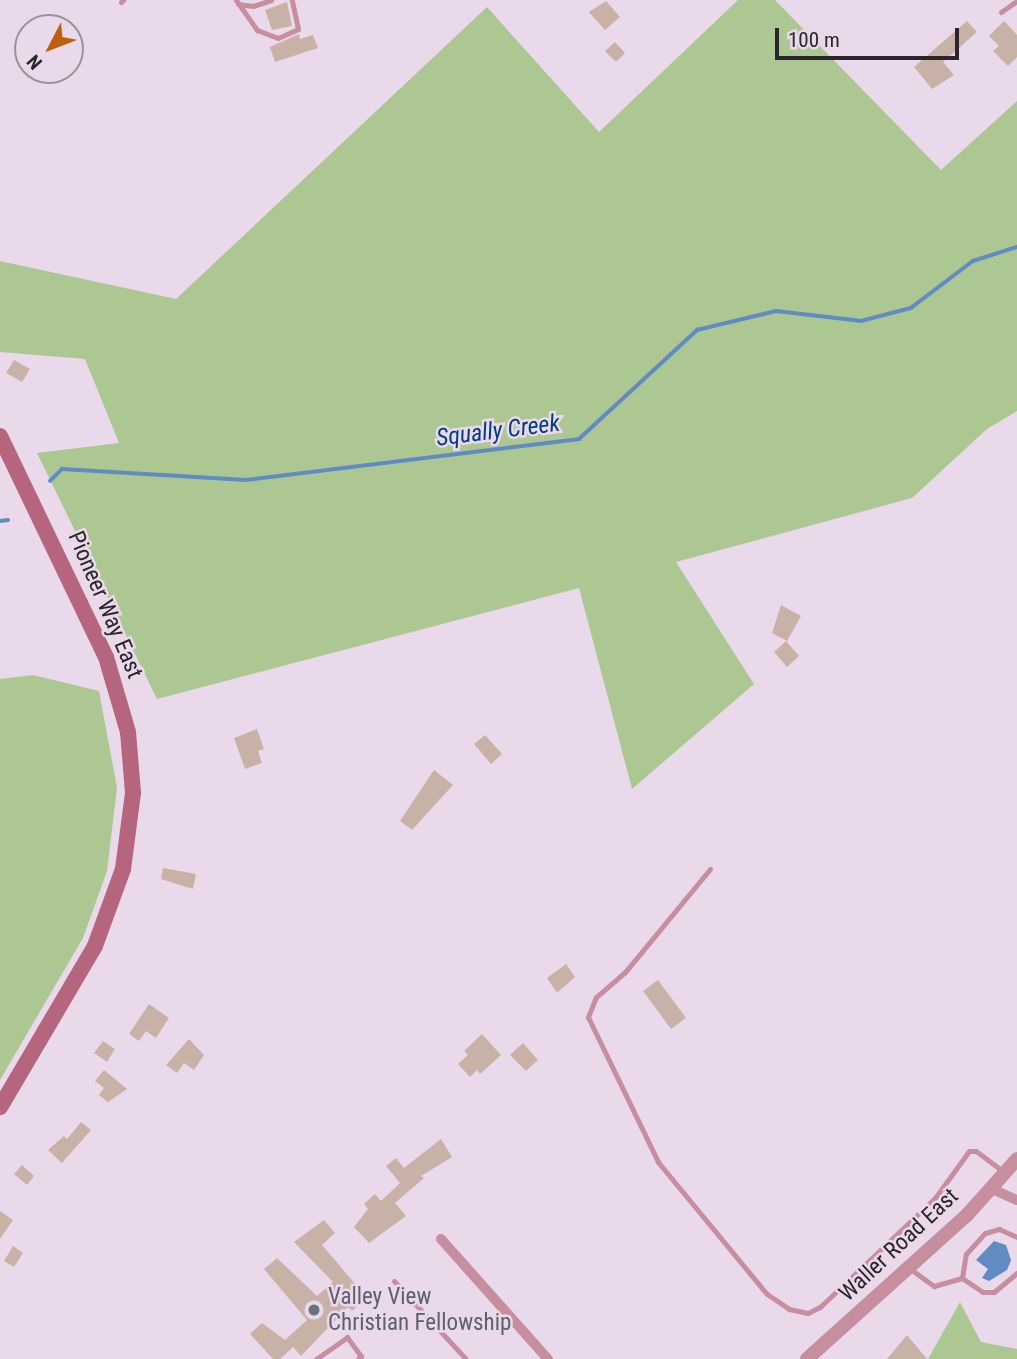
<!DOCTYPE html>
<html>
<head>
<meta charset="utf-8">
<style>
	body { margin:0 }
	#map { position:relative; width:1017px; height:1359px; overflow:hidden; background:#ead9ea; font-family:"Roboto Condensed",sans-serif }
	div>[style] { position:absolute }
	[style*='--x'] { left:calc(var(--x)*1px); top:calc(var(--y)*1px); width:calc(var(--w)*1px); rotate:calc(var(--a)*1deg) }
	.green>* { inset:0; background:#adc793 }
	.water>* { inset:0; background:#618bc3 }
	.stream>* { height:3.5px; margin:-1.75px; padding:0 1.75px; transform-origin:1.75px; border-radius:1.75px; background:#618bc3 }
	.building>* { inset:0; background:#c8b2a8 }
	.service>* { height:5px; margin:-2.5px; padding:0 2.5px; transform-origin:2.5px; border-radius:2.5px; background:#c68e9e }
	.minor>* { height:10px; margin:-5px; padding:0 5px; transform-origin:5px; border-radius:5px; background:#c68e9e }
	.tertiary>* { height:14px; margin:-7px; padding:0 7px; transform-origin:7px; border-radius:7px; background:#c68e9e }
	.secondary>* { height:16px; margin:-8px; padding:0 8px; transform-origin:8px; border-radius:8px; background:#b5657e }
	.dots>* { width:19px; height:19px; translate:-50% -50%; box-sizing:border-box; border:4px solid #ead9ea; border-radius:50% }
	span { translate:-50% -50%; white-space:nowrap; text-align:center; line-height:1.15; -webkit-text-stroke:5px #ead9ea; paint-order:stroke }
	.street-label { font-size:23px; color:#2b242b }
	.worship-label { font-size:23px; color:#5b616d }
	.left { translate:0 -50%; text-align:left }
	.water-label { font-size:24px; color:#003c7f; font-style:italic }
	.north { position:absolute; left:14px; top:14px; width:70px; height:70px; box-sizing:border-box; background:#ead9ea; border:2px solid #9e919e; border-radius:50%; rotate:228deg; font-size:19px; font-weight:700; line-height:28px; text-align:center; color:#2b242b }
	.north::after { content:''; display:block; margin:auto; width:24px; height:32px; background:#bd610d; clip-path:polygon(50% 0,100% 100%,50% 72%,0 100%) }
	.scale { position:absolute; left:775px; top:28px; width:184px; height:32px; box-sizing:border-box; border:4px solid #2b242b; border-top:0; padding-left:9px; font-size:21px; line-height:24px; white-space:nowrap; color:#2b242b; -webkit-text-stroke:5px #ead9ea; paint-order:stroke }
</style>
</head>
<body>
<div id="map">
	<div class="green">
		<i style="clip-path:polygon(738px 0,775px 0,941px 170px,1017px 101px,1017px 411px,987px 429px,912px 498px,676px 562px,754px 684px,632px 789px,579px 588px,157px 699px,37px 453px,119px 443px,85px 359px,0 352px,0 261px,176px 299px,487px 7px,599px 132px)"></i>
		<i style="clip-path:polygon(33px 675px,99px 691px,117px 788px,107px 871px,83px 938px,0 1080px,0 679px)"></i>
		<i style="clip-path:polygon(960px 1302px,981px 1342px,1017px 1349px,1017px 1359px,928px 1359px)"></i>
	</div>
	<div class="water">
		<i style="clip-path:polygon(994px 1241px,1006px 1245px,1011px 1260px,1007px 1270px,989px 1281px,982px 1278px,988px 1269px,976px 1260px)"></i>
	</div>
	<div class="stream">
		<i style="--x:50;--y:481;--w:17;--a:-45"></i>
		<i style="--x:62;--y:469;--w:184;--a:3.4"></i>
		<i style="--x:246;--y:480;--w:336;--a:-7"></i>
		<i style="--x:579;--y:439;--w:161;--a:-42.7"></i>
		<i style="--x:697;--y:330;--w:81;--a:-13.5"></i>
		<i style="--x:776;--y:311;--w:86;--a:6.7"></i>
		<i style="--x:861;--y:321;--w:52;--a:-14.6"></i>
		<i style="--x:911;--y:308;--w:78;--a:-37.2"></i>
		<i style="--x:973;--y:261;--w:46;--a:-17.7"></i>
		<i style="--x:0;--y:521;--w:8;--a:-7"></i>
	</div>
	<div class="building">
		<i style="clip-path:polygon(606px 1px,620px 17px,605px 30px,589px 12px)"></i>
		<i style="clip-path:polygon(287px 2px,292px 26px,272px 30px,265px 10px)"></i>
		<i style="clip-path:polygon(967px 21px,977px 32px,943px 62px,954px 75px,932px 89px,914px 67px)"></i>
		<i style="clip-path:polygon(1004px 21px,1017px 35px,1017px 57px,1008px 66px,993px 51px,999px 46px,989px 36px)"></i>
		<i style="clip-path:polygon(299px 34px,300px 39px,313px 35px,318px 48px,275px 62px,270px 47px)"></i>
		<i style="clip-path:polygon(615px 42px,625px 53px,616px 62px,605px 51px)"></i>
		<i style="clip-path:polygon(14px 360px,30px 369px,22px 382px,6px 373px)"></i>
		<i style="clip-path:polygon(781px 605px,801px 616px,787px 641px,772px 633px)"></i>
		<i style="clip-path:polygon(786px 641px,799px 656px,787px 667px,774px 652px)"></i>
		<i style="clip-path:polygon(257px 729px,264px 749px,258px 751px,262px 763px,245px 769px,234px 738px)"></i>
		<i style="clip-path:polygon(485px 735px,502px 754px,491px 764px,474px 744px)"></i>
		<i style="clip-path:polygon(434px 770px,453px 785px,412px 830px,400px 821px)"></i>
		<i style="clip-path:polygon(163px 868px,196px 874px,193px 889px,161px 879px)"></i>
		<i style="clip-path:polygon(566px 964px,575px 977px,557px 993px,547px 978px)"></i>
		<i style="clip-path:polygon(658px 980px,686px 1018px,671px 1029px,643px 991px)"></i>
		<i style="clip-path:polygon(149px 1004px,169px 1018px,156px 1038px,146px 1031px,139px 1041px,129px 1034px)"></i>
		<i style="clip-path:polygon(482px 1034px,501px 1055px,480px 1074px,477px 1070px,470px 1077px,458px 1064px,468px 1055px,464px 1051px)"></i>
		<i style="clip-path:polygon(189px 1039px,204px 1055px,194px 1070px,184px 1063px,177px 1073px,166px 1065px)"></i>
		<i style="clip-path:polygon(103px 1041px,115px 1049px,107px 1062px,94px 1053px)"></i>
		<i style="clip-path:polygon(523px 1043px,538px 1060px,526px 1071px,510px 1055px)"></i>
		<i style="clip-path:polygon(104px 1070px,127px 1089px,108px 1102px,99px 1095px,104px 1088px,95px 1081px)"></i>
		<i style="clip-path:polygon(81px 1122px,91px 1130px,62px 1163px,48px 1150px,64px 1136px,67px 1139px)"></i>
		<i style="clip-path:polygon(441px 1139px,452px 1157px,421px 1176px,424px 1178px,395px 1203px,406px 1216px,369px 1243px,354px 1227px,368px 1209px,364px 1204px,375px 1194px,381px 1201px,400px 1183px,386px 1166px,396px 1158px,404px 1168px)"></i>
		<i style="clip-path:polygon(22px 1165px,34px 1176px,27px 1185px,14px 1174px)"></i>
		<i style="clip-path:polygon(0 1211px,13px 1220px,0 1239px)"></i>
		<i style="clip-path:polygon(324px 1220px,335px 1233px,322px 1245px,363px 1293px,358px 1297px,362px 1302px,352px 1311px,348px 1307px,301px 1356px,293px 1347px,280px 1359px,273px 1359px,250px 1334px,262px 1323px,285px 1340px,307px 1320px,264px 1269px,277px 1258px,317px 1296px,333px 1282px,294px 1242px)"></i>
		<i style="clip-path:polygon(13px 1246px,23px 1253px,14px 1267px,4px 1261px)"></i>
		<i style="clip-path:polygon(907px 1335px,927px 1359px,887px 1359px)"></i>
	</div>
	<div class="service">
		<i style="--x:236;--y:0;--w:37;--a:55"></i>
		<i style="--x:257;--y:30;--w:22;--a:21"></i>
		<i style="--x:278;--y:38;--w:22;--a:-24"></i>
		<i style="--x:298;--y:29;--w:30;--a:-102"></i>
		<i style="--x:121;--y:2;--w:3;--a:-45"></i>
		<i style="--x:238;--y:4;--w:15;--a:8"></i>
		<i style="--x:253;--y:6;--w:19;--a:-18"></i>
		<i style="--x:1001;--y:12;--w:19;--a:-35"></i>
		<i style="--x:710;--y:869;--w:134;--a:129.5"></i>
		<i style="--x:625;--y:972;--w:38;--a:139"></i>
		<i style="--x:596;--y:997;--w:22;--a:112"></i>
		<i style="--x:588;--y:1017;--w:161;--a:64.2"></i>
		<i style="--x:658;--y:1162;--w:171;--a:50.5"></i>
		<i style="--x:767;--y:1294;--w:27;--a:34"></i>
		<i style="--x:789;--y:1309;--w:19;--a:12"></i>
		<i style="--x:808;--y:1313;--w:13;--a:-27"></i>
		<i style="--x:820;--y:1307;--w:158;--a:-43.5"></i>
		<i style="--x:935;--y:1198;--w:58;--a:-54.1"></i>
		<i style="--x:969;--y:1151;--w:7;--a:0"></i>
		<i style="--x:976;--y:1151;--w:34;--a:37"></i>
		<i style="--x:909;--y:1268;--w:31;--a:36"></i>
		<i style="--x:934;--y:1286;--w:29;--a:-16"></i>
		<i style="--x:962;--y:1278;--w:24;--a:-81"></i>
		<i style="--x:966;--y:1254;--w:28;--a:-48"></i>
		<i style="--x:985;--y:1233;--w:15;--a:-16"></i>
		<i style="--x:999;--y:1229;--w:20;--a:24"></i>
		<i style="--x:962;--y:1278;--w:25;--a:34"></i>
		<i style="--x:983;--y:1292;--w:11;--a:0"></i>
		<i style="--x:994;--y:1292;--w:30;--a:-40"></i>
		<i style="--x:394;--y:1281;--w:106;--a:47.3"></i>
		<i style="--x:316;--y:1359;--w:38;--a:-35"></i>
		<i style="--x:347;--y:1337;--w:24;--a:54"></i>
		<i style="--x:361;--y:1356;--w:4;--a:135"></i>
	</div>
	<div class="minor">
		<i style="--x:992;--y:1189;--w:27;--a:24"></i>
		<i style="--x:441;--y:1239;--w:161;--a:48.3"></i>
	</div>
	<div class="tertiary">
		<i style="--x:807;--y:1359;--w:215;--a:-42"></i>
		<i style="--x:967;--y:1215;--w:75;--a:-48.2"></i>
	</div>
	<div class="secondary">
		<i style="--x:0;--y:436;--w:245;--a:64.4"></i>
		<i style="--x:106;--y:657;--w:78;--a:73.7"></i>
		<i style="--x:128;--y:732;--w:61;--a:85.3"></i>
		<i style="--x:133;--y:793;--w:77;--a:97.5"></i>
		<i style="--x:123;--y:869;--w:82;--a:110"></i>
		<i style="--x:95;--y:946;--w:187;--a:120.5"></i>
	</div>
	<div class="dots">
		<i style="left:314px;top:1310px;background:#6b7280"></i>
	</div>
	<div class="street-label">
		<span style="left:105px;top:605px;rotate:67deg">Pioneer Way East</span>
		<span style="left:899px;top:1245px;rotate:-43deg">Waller Road East</span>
	</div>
	<div class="worship-label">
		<span class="left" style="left:328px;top:1310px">Valley View<br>Christian Fellowship</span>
	</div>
	<div class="water-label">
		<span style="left:498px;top:431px;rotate:-7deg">Squally Creek</span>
	</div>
	<div class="north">N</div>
	<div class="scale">100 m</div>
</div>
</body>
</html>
